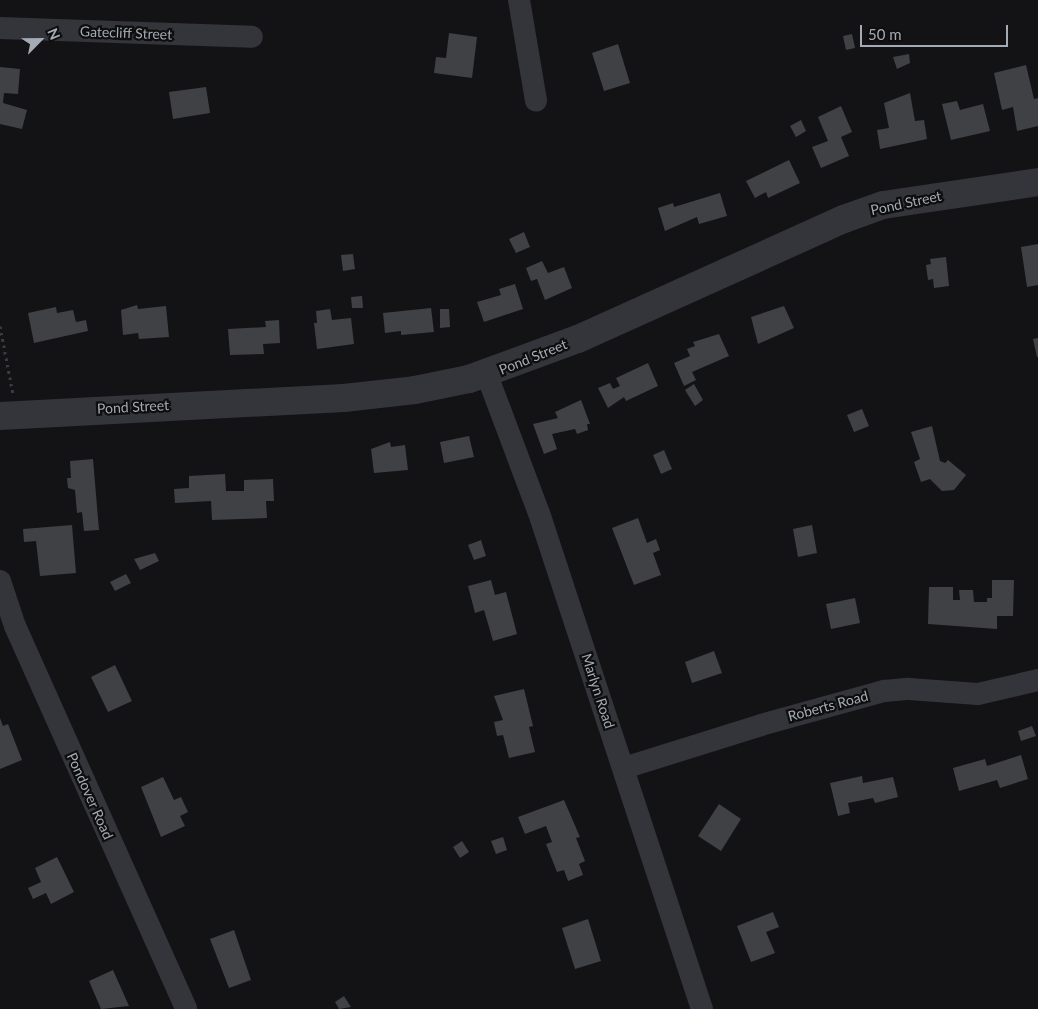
<!DOCTYPE html>
<html>
<head>
<meta charset="utf-8">
<style>
	body { margin:0 }
	#map { position:relative; width:1038px; height:1009px; overflow:hidden; background:#131315; font-family:Lato,sans-serif }
	div>[style] { position:absolute }
	[style*='--x'] { left:calc(var(--x)*1px); top:calc(var(--y)*1px); width:calc(var(--w)*1px); rotate:calc(var(--a)*1deg) }
	.building>* { inset:0; background:#3f4145 }
	.path>* { height:3px; margin-top:-1.5px; transform-origin:0; background:repeating-linear-gradient(90deg,#3a3c41 0 2.5px,transparent 0 6.5px) }
	.minor>* { height:22px; margin:-11px; padding:0 11px; transform-origin:11px; border-radius:11px; background:#34353a }
	.tertiary>* { height:28px; margin:-14px; padding:0 14px; transform-origin:14px; border-radius:14px; background:#34353a }
	span { translate:-50% -50%; white-space:nowrap; text-align:center; line-height:1.15; -webkit-text-stroke:4.5px #0e0e0f; paint-order:stroke }
	.street-label { font-size:14px; color:#a4abb5 }
	.north { position:absolute; left:15px; top:15px; width:50px; height:50px; -webkit-text-stroke:4px #0e0e0f; paint-order:stroke; rotate:67deg; font-size:14px; font-weight:700; line-height:20px; text-align:center; color:#a4abb5 }
	.north::after { content:''; display:block; margin:auto; width:18px; height:22px; background:#a4abb5; clip-path:polygon(50% 0,100% 100%,50% 72%,0 100%) }
	.scale { position:absolute; left:860px; top:25px; width:148px; height:22px; box-sizing:border-box; border:2px solid #a4abb5; border-top:0; padding-left:6px; font-size:15px; line-height:18px; white-space:nowrap; color:#a4abb5; -webkit-text-stroke:4px #0e0e0f; paint-order:stroke }
</style>
</head>
<body>
<div id="map">
	<div class="building">
		<i style="clip-path:polygon(449px 33px,477px 37px,472px 78px,434px 73px,436px 57px,446px 58px)"></i>
		<i style="clip-path:polygon(852px 34px,855px 48px,846px 50px,843px 36px)"></i>
		<i style="clip-path:polygon(618px 44px,630px 83px,604px 91px,592px 53px)"></i>
		<i style="clip-path:polygon(909px 54px,910px 63px,897px 69px,893px 57px)"></i>
		<i style="clip-path:polygon(1026px 65px,1034px 99px,1038px 98px,1038px 126px,1017px 131px,1013px 107px,1002px 110px,994px 73px)"></i>
		<i style="clip-path:polygon(0 67px,20px 69px,18px 94px,4px 93px,3px 103px,27px 110px,22px 129px,0 124px)"></i>
		<i style="clip-path:polygon(206px 87px,210px 113px,173px 119px,169px 92px)"></i>
		<i style="clip-path:polygon(910px 93px,915px 121px,924px 120px,927px 139px,880px 149px,877px 130px,889px 128px,884px 103px)"></i>
		<i style="clip-path:polygon(957px 101px,960px 110px,983px 104px,990px 131px,951px 140px,942px 104px)"></i>
		<i style="clip-path:polygon(841px 106px,852px 132px,841px 137px,849px 156px,821px 168px,812px 147px,828px 141px,818px 117px)"></i>
		<i style="clip-path:polygon(801px 120px,806px 131px,796px 137px,790px 126px)"></i>
		<i style="clip-path:polygon(789px 160px,800px 183px,768px 198px,766px 192px,755px 198px,746px 181px)"></i>
		<i style="clip-path:polygon(720px 193px,727px 216px,699px 224px,697px 217px,665px 231px,658px 208px,673px 203px,674px 207px)"></i>
		<i style="clip-path:polygon(524px 232px,530px 247px,516px 253px,509px 239px)"></i>
		<i style="clip-path:polygon(1038px 244px,1038px 285px,1027px 287px,1021px 247px)"></i>
		<i style="clip-path:polygon(353px 254px,355px 269px,343px 271px,341px 255px)"></i>
		<i style="clip-path:polygon(946px 257px,949px 286px,934px 288px,933px 279px,928px 280px,926px 265px,931px 264px,930px 259px)"></i>
		<i style="clip-path:polygon(542px 261px,548px 273px,564px 267px,572px 288px,545px 300px,537px 279px,531px 281px,526px 268px)"></i>
		<i style="clip-path:polygon(515px 284px,523px 309px,484px 322px,477px 302px,501px 295px,499px 289px)"></i>
		<i style="clip-path:polygon(362px 296px,363px 308px,352px 308px,351px 297px)"></i>
		<i style="clip-path:polygon(137px 305px,138px 309px,166px 306px,169px 337px,139px 339px,138px 333px,123px 335px,121px 310px)"></i>
		<i style="clip-path:polygon(784px 306px,794px 328px,758px 344px,751px 317px)"></i>
		<i style="clip-path:polygon(56px 307px,57px 313px,73px 310px,76px 322px,86px 320px,88px 331px,34px 343px,28px 313px)"></i>
		<i style="clip-path:polygon(431px 308px,434px 332px,401px 335px,401px 331px,385px 333px,383px 313px)"></i>
		<i style="clip-path:polygon(330px 309px,332px 320px,351px 318px,354px 344px,317px 349px,314px 323px,317px 323px,316px 311px)"></i>
		<i style="clip-path:polygon(440px 309px,449px 309px,450px 327px,440px 328px)"></i>
		<i style="clip-path:polygon(279px 320px,280px 343px,263px 344px,264px 354px,230px 355px,228px 329px,266px 327px,265px 321px)"></i>
		<i style="clip-path:polygon(719px 334px,729px 356px,692px 372px,696px 380px,684px 386px,674px 363px,690px 356px,687px 349px,695px 346px,693px 342px)"></i>
		<i style="clip-path:polygon(1038px 338px,1038px 357px,1037px 357px,1033px 339px)"></i>
		<i style="clip-path:polygon(648px 363px,658px 386px,626px 401px,624px 397px,608px 408px,598px 388px,610px 383px,613px 389px,620px 386px,616px 378px)"></i>
		<i style="clip-path:polygon(694px 384px,703px 400px,695px 406px,685px 390px)"></i>
		<i style="clip-path:polygon(581px 400px,590px 424px,587px 424px,588px 430px,577px 434px,575px 429px,552px 434px,557px 449px,544px 454px,533px 424px,558px 418px,555px 412px)"></i>
		<i style="clip-path:polygon(862px 409px,869px 426px,854px 432px,847px 415px)"></i>
		<i style="clip-path:polygon(932px 426px,940px 461px,945px 463px,948px 460px,966px 475px,954px 490px,942px 491px,930px 479px,921px 482px,914px 462px,920px 459px,911px 432px)"></i>
		<i style="clip-path:polygon(469px 436px,474px 457px,444px 463px,440px 442px)"></i>
		<i style="clip-path:polygon(390px 442px,391px 447px,405px 445px,408px 470px,374px 473px,371px 449px)"></i>
		<i style="clip-path:polygon(664px 450px,672px 469px,661px 474px,653px 455px)"></i>
		<i style="clip-path:polygon(93px 459px,99px 530px,84px 531px,82px 512px,77px 513px,75px 490px,68px 488px,67px 478px,71px 478px,70px 461px)"></i>
		<i style="clip-path:polygon(225px 474px,226px 491px,244px 491px,244px 480px,273px 479px,274px 501px,266px 501px,267px 518px,212px 520px,211px 501px,175px 503px,174px 489px,189px 488px,189px 476px)"></i>
		<i style="clip-path:polygon(638px 518px,647px 543px,656px 539px,660px 550px,653px 553px,661px 575px,634px 585px,612px 528px)"></i>
		<i style="clip-path:polygon(72px 525px,76px 573px,40px 576px,36px 541px,24px 542px,23px 529px)"></i>
		<i style="clip-path:polygon(812px 525px,817px 553px,798px 557px,793px 529px)"></i>
		<i style="clip-path:polygon(481px 540px,486px 556px,474px 560px,468px 545px)"></i>
		<i style="clip-path:polygon(155px 553px,159px 561px,140px 570px,134px 559px)"></i>
		<i style="clip-path:polygon(126px 574px,131px 583px,115px 591px,110px 582px)"></i>
		<i style="clip-path:polygon(491px 580px,495px 595px,506px 592px,517px 634px,493px 641px,484px 610px,475px 613px,468px 586px)"></i>
		<i style="clip-path:polygon(992px 580px,1014px 580px,1013px 616px,997px 616px,997px 629px,928px 624px,929px 587px,953px 587px,953px 600px,960px 600px,959px 590px,973px 590px,974px 602px,987px 602px,987px 598px,992px 598px)"></i>
		<i style="clip-path:polygon(855px 598px,860px 623px,831px 629px,826px 604px)"></i>
		<i style="clip-path:polygon(714px 651px,722px 673px,692px 683px,685px 662px)"></i>
		<i style="clip-path:polygon(115px 665px,132px 701px,108px 712px,91px 677px)"></i>
		<i style="clip-path:polygon(524px 689px,533px 726px,529px 727px,535px 752px,509px 758px,503px 735px,497px 736px,494px 722px,503px 720px,494px 696px)"></i>
		<i style="clip-path:polygon(0 718px,3px 726px,8px 724px,22px 760px,0 769px)"></i>
		<i style="clip-path:polygon(1032px 726px,1036px 736px,1021px 741px,1018px 731px)"></i>
		<i style="clip-path:polygon(1021px 755px,1028px 779px,1000px 788px,997px 780px,959px 791px,953px 768px,985px 759px,987px 766px)"></i>
		<i style="clip-path:polygon(862px 776px,863px 783px,893px 777px,898px 797px,875px 803px,873px 798px,848px 803px,850px 813px,838px 816px,830px 783px)"></i>
		<i style="clip-path:polygon(163px 777px,174px 800px,181px 797px,188px 812px,180px 816px,185px 826px,161px 837px,141px 787px)"></i>
		<i style="clip-path:polygon(564px 800px,580px 837px,576px 838px,585px 861px,579px 864px,583px 875px,568px 881px,564px 870px,557px 872px,546px 844px,552px 842px,546px 826px,525px 834px,518px 817px)"></i>
		<i style="clip-path:polygon(719px 804px,741px 819px,721px 851px,698px 836px)"></i>
		<i style="clip-path:polygon(503px 837px,507px 850px,496px 854px,491px 841px)"></i>
		<i style="clip-path:polygon(462px 841px,469px 852px,460px 858px,453px 847px)"></i>
		<i style="clip-path:polygon(57px 857px,74px 892px,51px 904px,46px 893px,33px 899px,28px 888px,41px 882px,35px 868px)"></i>
		<i style="clip-path:polygon(773px 912px,779px 927px,766px 932px,775px 953px,751px 962px,737px 926px)"></i>
		<i style="clip-path:polygon(588px 919px,601px 961px,575px 969px,562px 928px)"></i>
		<i style="clip-path:polygon(234px 930px,251px 980px,229px 988px,210px 939px)"></i>
		<i style="clip-path:polygon(113px 970px,129px 1006px,101px 1009px,89px 981px)"></i>
		<i style="clip-path:polygon(344px 996px,351px 1007px,339px 1009px,335px 1002px)"></i>
	</div>
	<div class="path">
		<i style="--x:0;--y:326;--w:69;--a:79.2"></i>
	</div>
	<div class="minor">
		<i style="--x:519;--y:0;--w:102;--a:80.4"></i>
		<i style="--x:0;--y:28;--w:252;--a:2"></i>
		<i style="--x:487;--y:375;--w:147;--a:69.4"></i>
		<i style="--x:539;--y:513;--w:522;--a:71.81"></i>
		<i style="--x:0;--y:581;--w:47;--a:71.6"></i>
		<i style="--x:15;--y:626;--w:419;--a:65.9"></i>
		<i style="--x:624;--y:768;--w:144;--a:-17.4"></i>
		<i style="--x:761;--y:725;--w:128;--a:-15.5"></i>
		<i style="--x:884;--y:691;--w:25;--a:-5"></i>
		<i style="--x:909;--y:689;--w:69;--a:4.1"></i>
		<i style="--x:978;--y:694;--w:62;--a:-13.1"></i>
	</div>
	<div class="tertiary">
		<i style="--x:0;--y:416;--w:344;--a:-3"></i>
		<i style="--x:344;--y:398;--w:71;--a:-6.4"></i>
		<i style="--x:415;--y:390;--w:55;--a:-11.5"></i>
		<i style="--x:469;--y:379;--w:116;--a:-20.2"></i>
		<i style="--x:578;--y:339;--w:292;--a:-24.3"></i>
		<i style="--x:844;--y:219;--w:41;--a:-19.7"></i>
		<i style="--x:883;--y:205;--w:157;--a:-8.4"></i>
	</div>
	<div class="street-label">
		<span style="left:126px;top:33px;rotate:2deg">Gatecliff Street</span>
		<span style="left:906px;top:203px;rotate:-12deg">Pond Street</span>
		<span style="left:533px;top:357px;rotate:-22deg">Pond Street</span>
		<span style="left:133px;top:407px;rotate:-3deg">Pond Street</span>
		<span style="left:598px;top:691px;rotate:72deg">Marlyn Road</span>
		<span style="left:828px;top:706px;rotate:-15deg">Roberts Road</span>
		<span style="left:90px;top:796px;rotate:66deg">Pondover Road</span>
	</div>
	<div class="north">N</div>
	<div class="scale">50 m</div>
</div>
</body>
</html>
